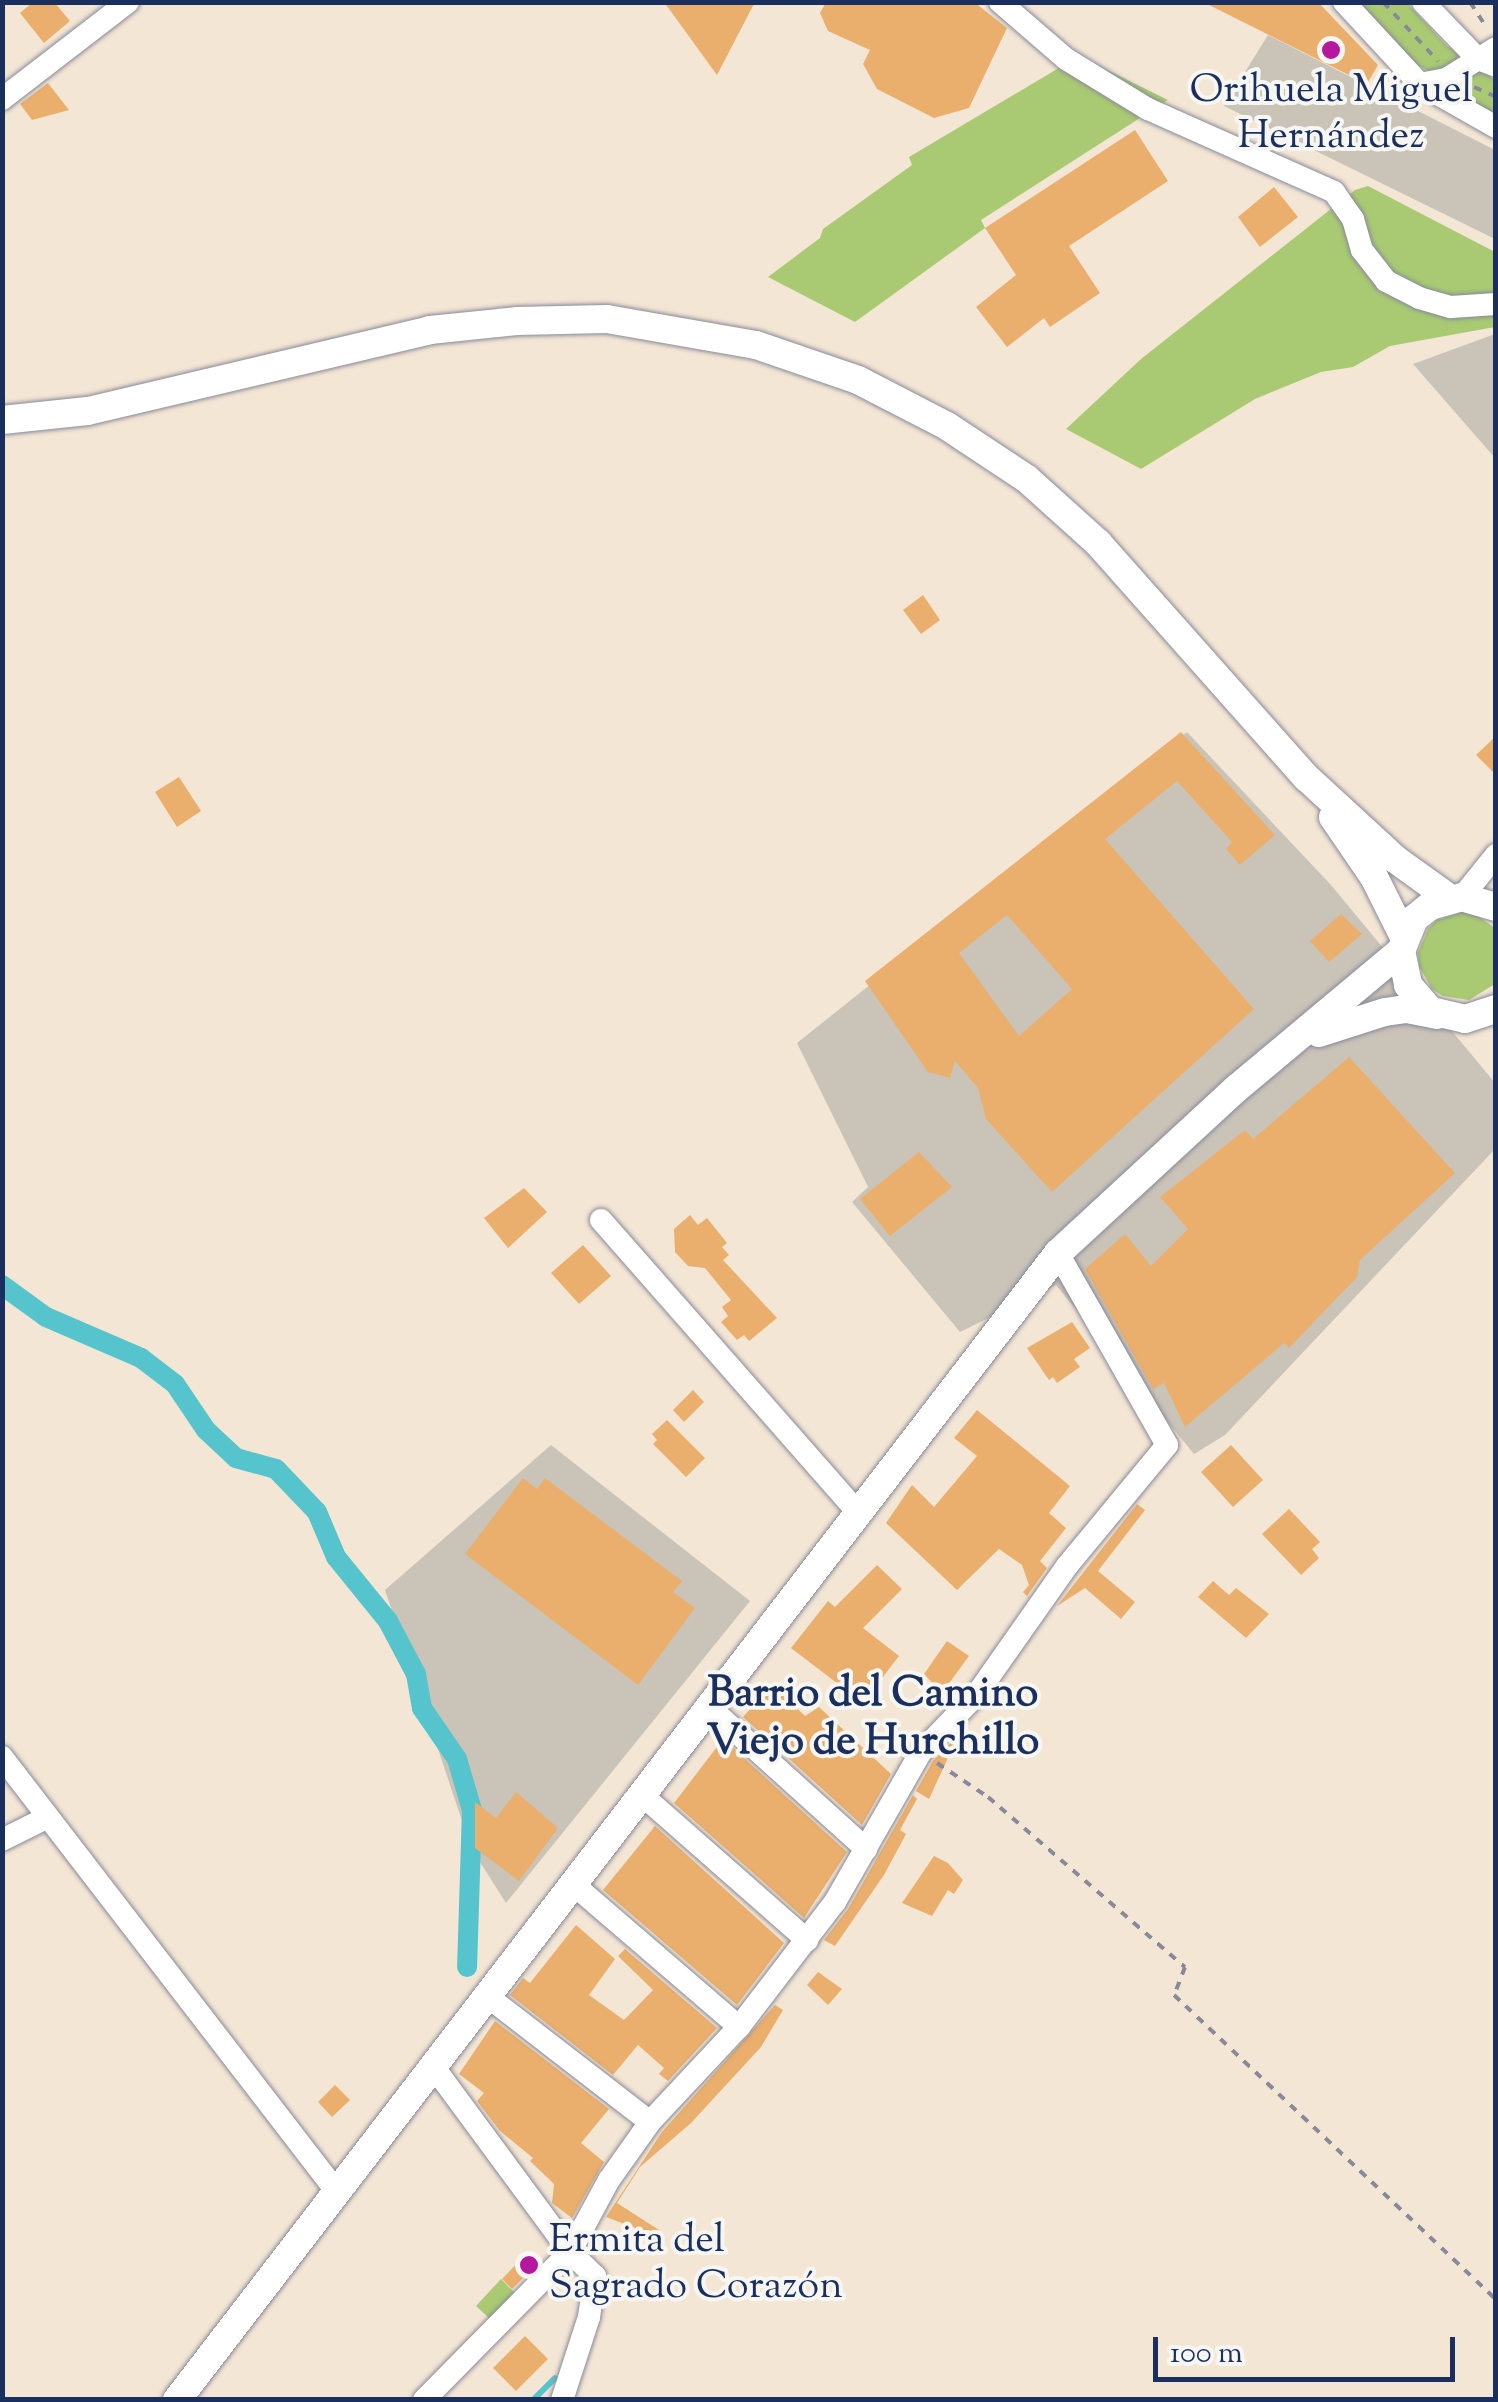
<!DOCTYPE html>
<html>
<head>
<meta charset="utf-8">
<style>
	body { margin:0 }
	#map { position:relative; width:1498px; height:2402px; overflow:hidden; background:#f4e6d4; font-family:"Sorts Mill Goudy",serif }
	div>[style] { position:absolute }
	[style*='--x'] { left:calc(var(--x)*1px); top:calc(var(--y)*1px); width:calc(var(--w)*1px); rotate:calc(var(--a)*1deg) }
	.industrial>* { inset:0; background:#cac3b8 }
	.green>* { inset:0; background:#a9ca72 }
	.stream>* { height:6px; margin:-3px; padding:0 3px; transform-origin:3px; border-radius:3px; background:#56c4cc }
	.canal>* { height:20px; margin:-10px; padding:0 10px; transform-origin:10px; border-radius:10px; background:#56c4cc }
	.building>* { inset:0; background:#eaaf6d }
	.path>* { height:4px; margin-top:-2px; transform-origin:0; background:repeating-linear-gradient(90deg,#888a99 0 8px,transparent 0 16px) }
	.roads { filter:drop-shadow(0 0 2px #888a99) drop-shadow(0 0 2px #888a99) }
	.minor>* { height:22px; margin:-11px; padding:0 11px; transform-origin:11px; border-radius:11px; background:#fff }
	.major>* { height:28px; margin:-14px; padding:0 14px; transform-origin:14px; border-radius:14px; background:#fff }
	.dots>* { width:28px; height:28px; translate:-50% -50%; box-sizing:border-box; border:5px solid #f6f6f2; border-radius:50% }
	span { translate:-50% -50%; white-space:nowrap; text-align:center; line-height:1.15; -webkit-text-stroke:8px #f6f6f2; paint-order:stroke }
	.poi-label { font-size:40px; color:#1b2f5e }
	.left { translate:0 -50%; text-align:left }
	.neighbourhood-label { font-size:42px; color:#1b2f5e; font-weight:700 }
	.frame { position:absolute; inset:0; border:5px solid #1b2f5e; pointer-events:none }
	.scale { position:absolute; left:1153px; top:2337px; width:302px; height:45px; box-sizing:border-box; border:5px solid #1b2f5e; border-top:0; padding-left:12px; font-size:30px; line-height:35px; white-space:nowrap; color:#1b2f5e; -webkit-text-stroke:8px #f6f6f2; paint-order:stroke }
</style>
</head>
<body>
<div id="map">
	<div class="industrial">
		<i style="clip-path:polygon(1268px 35px,1495px 150px,1495px 239px,1224px 106px)"></i>
		<i style="clip-path:polygon(1495px 334px,1496px 334px,1495px 458px,1413px 364px)"></i>
		<i style="clip-path:polygon(1187px 732px,1331px 885px,1495px 1083px,1495px 1149px,1225px 1435px,1194px 1454px,1056px 1285px,960px 1332px,852px 1202px,868px 1187px,797px 1043px)"></i>
		<i style="clip-path:polygon(551px 1445px,750px 1601px,506px 1903px,471px 1848px,385px 1590px)"></i>
	</div>
	<div class="green">
		<i style="clip-path:polygon(1346px 3px,1407px 3px,1446px 45px,1495px 80px,1495px 115px,1453px 93px,1459px 87px,1417px 65px)"></i>
		<i style="clip-path:polygon(1079px 56px,1168px 100px,981px 220px,985px 228px,855px 322px,768px 277px,820px 238px,823px 229px,912px 165px,909px 157px)"></i>
		<i style="clip-path:polygon(1368px 186px,1495px 252px,1495px 327px,1390px 346px,1353px 367px,1321px 372px,1255px 399px,1141px 469px,1066px 429px,1141px 359px,1355px 190px)"></i>
		<i style="clip-path:polygon(1462px 912px,1475px 914px,1495px 928px,1495px 984px,1469px 1000px,1443px 996px,1432px 989px,1419px 966px,1418px 953px,1428px 929px,1437px 920px)"></i>
		<i style="clip-path:polygon(501px 2279px,515px 2293px,490px 2319px,476px 2306px)"></i>
	</div>
	<div class="stream">
		<i style="--x:533;--y:2400;--w:31;--a:-45"></i>
	</div>
	<div class="canal">
		<i style="--x:2;--y:1285;--w:54;--a:36"></i>
		<i style="--x:46;--y:1317;--w:103;--a:23.3"></i>
		<i style="--x:141;--y:1358;--w:43;--a:37.4"></i>
		<i style="--x:175;--y:1384;--w:55;--a:56"></i>
		<i style="--x:206;--y:1430;--w:41;--a:43"></i>
		<i style="--x:236;--y:1458;--w:41;--a:15.4"></i>
		<i style="--x:276;--y:1469;--w:59;--a:46.4"></i>
		<i style="--x:317;--y:1512;--w:49;--a:67.1"></i>
		<i style="--x:336;--y:1557;--w:82;--a:50.9"></i>
		<i style="--x:388;--y:1621;--w:60;--a:62.2"></i>
		<i style="--x:416;--y:1674;--w:35;--a:80"></i>
		<i style="--x:422;--y:1708;--w:62;--a:55.5"></i>
		<i style="--x:457;--y:1759;--w:53;--a:73.6"></i>
		<i style="--x:472;--y:1810;--w:157;--a:91.8"></i>
	</div>
	<div class="building">
		<i style="clip-path:polygon(33px 2px,54px 2px,70px 21px,44px 43px,20px 13px)"></i>
		<i style="clip-path:polygon(664px 2px,755px 2px,717px 75px)"></i>
		<i style="clip-path:polygon(826px 2px,974px 2px,1007px 28px,969px 108px,934px 118px,877px 89px,863px 64px,870px 50px,828px 31px,820px 13px)"></i>
		<i style="clip-path:polygon(1203px 2px,1318px 2px,1378px 65px,1367px 84px)"></i>
		<i style="clip-path:polygon(48px 83px,69px 110px,32px 120px,20px 104px)"></i>
		<i style="clip-path:polygon(1135px 130px,1168px 181px,1069px 246px,1100px 293px,1050px 327px,1044px 318px,1007px 347px,976px 307px,1016px 275px,985px 228px)"></i>
		<i style="clip-path:polygon(1274px 187px,1298px 217px,1260px 247px,1238px 217px)"></i>
		<i style="clip-path:polygon(923px 595px,940px 620px,921px 634px,903px 610px)"></i>
		<i style="clip-path:polygon(evenodd,1181px 732px,1275px 835px,1240px 865px,1226px 849px,1232px 842px,1177px 781px,1105px 839px,1254px 1009px,1052px 1192px,986px 1119px,978px 1088px,955px 1061px,950px 1078px,928px 1072px,865px 981px,1181px 732px,1007px 915px,1072px 989px,1019px 1036px,959px 953px,1007px 915px)"></i>
		<i style="clip-path:polygon(1496px 736px,1496px 775px,1476px 755px)"></i>
		<i style="clip-path:polygon(179px 777px,201px 811px,177px 827px,155px 792px)"></i>
		<i style="clip-path:polygon(1341px 914px,1362px 934px,1329px 962px,1310px 941px)"></i>
		<i style="clip-path:polygon(1349px 1057px,1455px 1173px,1360px 1260px,1357px 1277px,1289px 1348px,1284px 1343px,1185px 1427px,1164px 1383px,1153px 1389px,1085px 1269px,1125px 1234px,1151px 1266px,1188px 1229px,1160px 1197px,1245px 1130px,1253px 1139px)"></i>
		<i style="clip-path:polygon(919px 1152px,952px 1187px,890px 1236px,860px 1199px)"></i>
		<i style="clip-path:polygon(524px 1188px,547px 1212px,508px 1248px,484px 1218px)"></i>
		<i style="clip-path:polygon(690px 1215px,698px 1225px,707px 1218px,727px 1243px,722px 1247px,729px 1255px,723px 1260px,777px 1318px,749px 1341px,744px 1335px,737px 1340px,721px 1322px,728px 1316px,722px 1307px,731px 1300px,705px 1268px,688px 1266px,675px 1252px,674px 1229px)"></i>
		<i style="clip-path:polygon(583px 1245px,611px 1276px,579px 1304px,551px 1273px)"></i>
		<i style="clip-path:polygon(1072px 1322px,1090px 1348px,1074px 1359px,1080px 1367px,1057px 1383px,1053px 1377px,1049px 1380px,1027px 1348px)"></i>
		<i style="clip-path:polygon(693px 1390px,704px 1402px,684px 1422px,673px 1410px)"></i>
		<i style="clip-path:polygon(977px 1410px,1070px 1486px,1049px 1513px,1066px 1528px,1040px 1561px,1047px 1568px,1027px 1596px,1023px 1592px,1029px 1585px,1022px 1565px,999px 1549px,957px 1590px,886px 1523px,912px 1485px,934px 1507px,977px 1456px,954px 1438px)"></i>
		<i style="clip-path:polygon(667px 1420px,705px 1458px,686px 1477px,653px 1444px,657px 1440px,652px 1434px)"></i>
		<i style="clip-path:polygon(1231px 1445px,1263px 1480px,1233px 1507px,1201px 1472px)"></i>
		<i style="clip-path:polygon(523px 1478px,537px 1489px,545px 1478px,682px 1581px,673px 1592px,695px 1608px,638px 1685px,465px 1554px)"></i>
		<i style="clip-path:polygon(1137px 1504px,1145px 1510px,1098px 1571px,1135px 1602px,1121px 1619px,1085px 1588px,1057px 1606px)"></i>
		<i style="clip-path:polygon(1289px 1509px,1320px 1542px,1312px 1549px,1319px 1558px,1301px 1575px,1262px 1534px)"></i>
		<i style="clip-path:polygon(877px 1565px,902px 1589px,863px 1628px,899px 1656px,863px 1703px,791px 1648px,828px 1601px,835px 1607px)"></i>
		<i style="clip-path:polygon(1213px 1581px,1229px 1595px,1236px 1588px,1269px 1614px,1246px 1638px,1198px 1597px)"></i>
		<i style="clip-path:polygon(947px 1641px,969px 1656px,942px 1693px,924px 1674px)"></i>
		<i style="clip-path:polygon(772px 1685px,805px 1716px,819px 1707px,891px 1774px,862px 1825px,743px 1717px)"></i>
		<i style="clip-path:polygon(959px 1734px,929px 1799px,916px 1791px,933px 1761px)"></i>
		<i style="clip-path:polygon(723px 1739px,847px 1852px,804px 1918px,674px 1803px)"></i>
		<i style="clip-path:polygon(516px 1792px,558px 1828px,519px 1881px,475px 1848px,475px 1802px,496px 1818px)"></i>
		<i style="clip-path:polygon(913px 1795px,917px 1799px,900px 1830px,906px 1834px,884px 1875px,835px 1946px,824px 1940px,848px 1909px)"></i>
		<i style="clip-path:polygon(655px 1826px,784px 1943px,737px 2005px,603px 1890px)"></i>
		<i style="clip-path:polygon(934px 1856px,948px 1863px,963px 1880px,954px 1894px,948px 1890px,932px 1916px,902px 1903px)"></i>
		<i style="clip-path:polygon(576px 1925px,615px 1959px,589px 1995px,624px 2020px,653px 1990px,618px 1956px,625px 1949px,717px 2028px,668px 2081px,659px 2074px,664px 2068px,638px 2045px,613px 2075px,510px 1995px,523px 1978px,530px 1983px)"></i>
		<i style="clip-path:polygon(818px 1972px,842px 1989px,828px 2005px,807px 1985px)"></i>
		<i style="clip-path:polygon(775px 2005px,783px 2010px,761px 2047px,691px 2123px,640px 2167px,617px 2203px,659px 2230px,656px 2236px,606px 2217px,662px 2132px)"></i>
		<i style="clip-path:polygon(495px 2021px,609px 2109px,581px 2143px,604px 2162px,572px 2218px,552px 2203px,554px 2184px,530px 2161px,533px 2158px,500px 2131px,477px 2101px,484px 2093px,459px 2074px)"></i>
		<i style="clip-path:polygon(335px 2085px,350px 2100px,332px 2117px,318px 2102px)"></i>
		<i style="clip-path:polygon(529px 2251px,540px 2261px,512px 2289px,502px 2279px)"></i>
		<i style="clip-path:polygon(525px 2336px,548px 2359px,516px 2391px,493px 2368px)"></i>
	</div>
	<div class="path">
		<i style="--x:1383;--y:2;--w:81;--a:47"></i>
		<i style="--x:1470;--y:2;--w:31;--a:57"></i>
		<i style="--x:1474;--y:87;--w:24;--a:24"></i>
		<i style="--x:937;--y:1763;--w:61;--a:33.7"></i>
		<i style="--x:988;--y:1797;--w:260;--a:40.8"></i>
		<i style="--x:1185;--y:1967;--w:30;--a:111"></i>
		<i style="--x:1174;--y:1995;--w:444;--a:43.4"></i>
	</div>
	<div class="roads">
		<div class="minor">
			<i style="--x:1000;--y:2;--w:87;--a:40.8"></i>
			<i style="--x:1066;--y:59;--w:96;--a:31.4"></i>
			<i style="--x:1148;--y:109;--w:204;--a:24"></i>
			<i style="--x:1334;--y:192;--w:33;--a:55"></i>
			<i style="--x:1353;--y:219;--w:32;--a:74"></i>
			<i style="--x:1362;--y:250;--w:39;--a:52"></i>
			<i style="--x:1386;--y:281;--w:37;--a:27"></i>
			<i style="--x:1419;--y:298;--w:33;--a:16"></i>
			<i style="--x:1451;--y:307;--w:45;--a:-3.8"></i>
			<i style="--x:1344;--y:2;--w:112;--a:47.2"></i>
			<i style="--x:1420;--y:84;--w:87;--a:29.5"></i>
			<i style="--x:1423;--y:2;--w:79;--a:46"></i>
			<i style="--x:1478;--y:59;--w:19;--a:21"></i>
			<i style="--x:1420;--y:84;--w:26;--a:-11"></i>
			<i style="--x:1446;--y:79;--w:59;--a:-31.8"></i>
			<i style="--x:2;--y:99;--w:159;--a:-37.6"></i>
			<i style="--x:1462;--y:897;--w:54;--a:-51"></i>
			<i style="--x:601;--y:1220;--w:390;--a:48.7"></i>
			<i style="--x:709;--y:1707;--w:212;--a:42.1"></i>
			<i style="--x:2;--y:1757;--w:549;--a:52.4"></i>
			<i style="--x:642;--y:1795;--w:220;--a:41.3"></i>
			<i style="--x:2;--y:1840;--w:49;--a:-26.6"></i>
			<i style="--x:573;--y:1884;--w:219;--a:40.7"></i>
			<i style="--x:487;--y:1996;--w:206;--a:37.7"></i>
			<i style="--x:433;--y:2066;--w:231;--a:53.6"></i>
			<i style="--x:570;--y:2252;--w:35;--a:44"></i>
			<i style="--x:595;--y:2276;--w:41;--a:98.3"></i>
			<i style="--x:589;--y:2317;--w:87;--a:108"></i>
			<i style="--x:424;--y:2400;--w:208;--a:-45.4"></i>
			<i style="--x:570;--y:2252;--w:82;--a:-61.6"></i>
			<i style="--x:609;--y:2180;--w:71;--a:-54.7"></i>
			<i style="--x:650;--y:2122;--w:130;--a:-46.9"></i>
			<i style="--x:739;--y:2027;--w:158;--a:-52.5"></i>
			<i style="--x:835;--y:1902;--w:173;--a:-60.2"></i>
			<i style="--x:921;--y:1752;--w:81;--a:-46"></i>
			<i style="--x:977;--y:1694;--w:156;--a:-54.9"></i>
			<i style="--x:1067;--y:1566;--w:157;--a:-50.4"></i>
			<i style="--x:1167;--y:1445;--w:221;--a:-119.6"></i>
		</div>
		<div class="major">
			<i style="--x:2;--y:420;--w:86;--a:-6"></i>
			<i style="--x:88;--y:411;--w:351;--a:-13.3"></i>
			<i style="--x:430;--y:330;--w:87;--a:-5.9"></i>
			<i style="--x:517;--y:321;--w:90;--a:-1.3"></i>
			<i style="--x:607;--y:319;--w:151;--a:9.9"></i>
			<i style="--x:756;--y:345;--w:108;--a:18.9"></i>
			<i style="--x:858;--y:380;--w:100;--a:27.3"></i>
			<i style="--x:947;--y:426;--w:96;--a:33.5"></i>
			<i style="--x:1027;--y:479;--w:96;--a:42"></i>
			<i style="--x:1098;--y:543;--w:314;--a:48.4"></i>
			<i style="--x:1307;--y:778;--w:120;--a:42.6"></i>
			<i style="--x:1395;--y:859;--w:67;--a:35.8"></i>
			<i style="--x:1333;--y:817;--w:73;--a:55.7"></i>
			<i style="--x:1374;--y:877;--w:67;--a:63.4"></i>
			<i style="--x:1496;--y:907;--w:35;--a:-164"></i>
			<i style="--x:1462;--y:897;--w:33;--a:164"></i>
			<i style="--x:1430;--y:906;--w:21;--a:141"></i>
			<i style="--x:1414;--y:919;--w:35;--a:112"></i>
			<i style="--x:1401;--y:951;--w:35;--a:78"></i>
			<i style="--x:1408;--y:985;--w:35;--a:49"></i>
			<i style="--x:1431;--y:1011;--w:35;--a:13"></i>
			<i style="--x:1465;--y:1019;--w:33;--a:-18"></i>
			<i style="--x:1319;--y:1033;--w:69;--a:-17.7"></i>
			<i style="--x:1385;--y:1012;--w:22;--a:-8"></i>
			<i style="--x:1407;--y:1009;--w:31;--a:11"></i>
			<i style="--x:177;--y:2400;--w:1446;--a:-52.47"></i>
			<i style="--x:1058;--y:1253;--w:243;--a:-42.7"></i>
			<i style="--x:1237;--y:1088;--w:214;--a:-39.9"></i>
		</div>
	</div>
	<div class="dots">
		<i style="left:1331px;top:50px;background:#b5179e"></i>
		<i style="left:529px;top:2265px;background:#b5179e"></i>
	</div>
	<div class="poi-label">
		<span style="left:1331px;top:115px">Orihuela Miguel<br>Hernández</span>
		<span class="left" style="left:549px;top:2265px">Ermita del<br>Sagrado Corazón</span>
	</div>
	<div class="neighbourhood-label">
		<span style="left:873px;top:1719px">Barrio del Camino<br>Viejo de Hurchillo</span>
	</div>
	<div class="frame"></div>
	<div class="scale">100 m</div>
</div>
</body>
</html>
